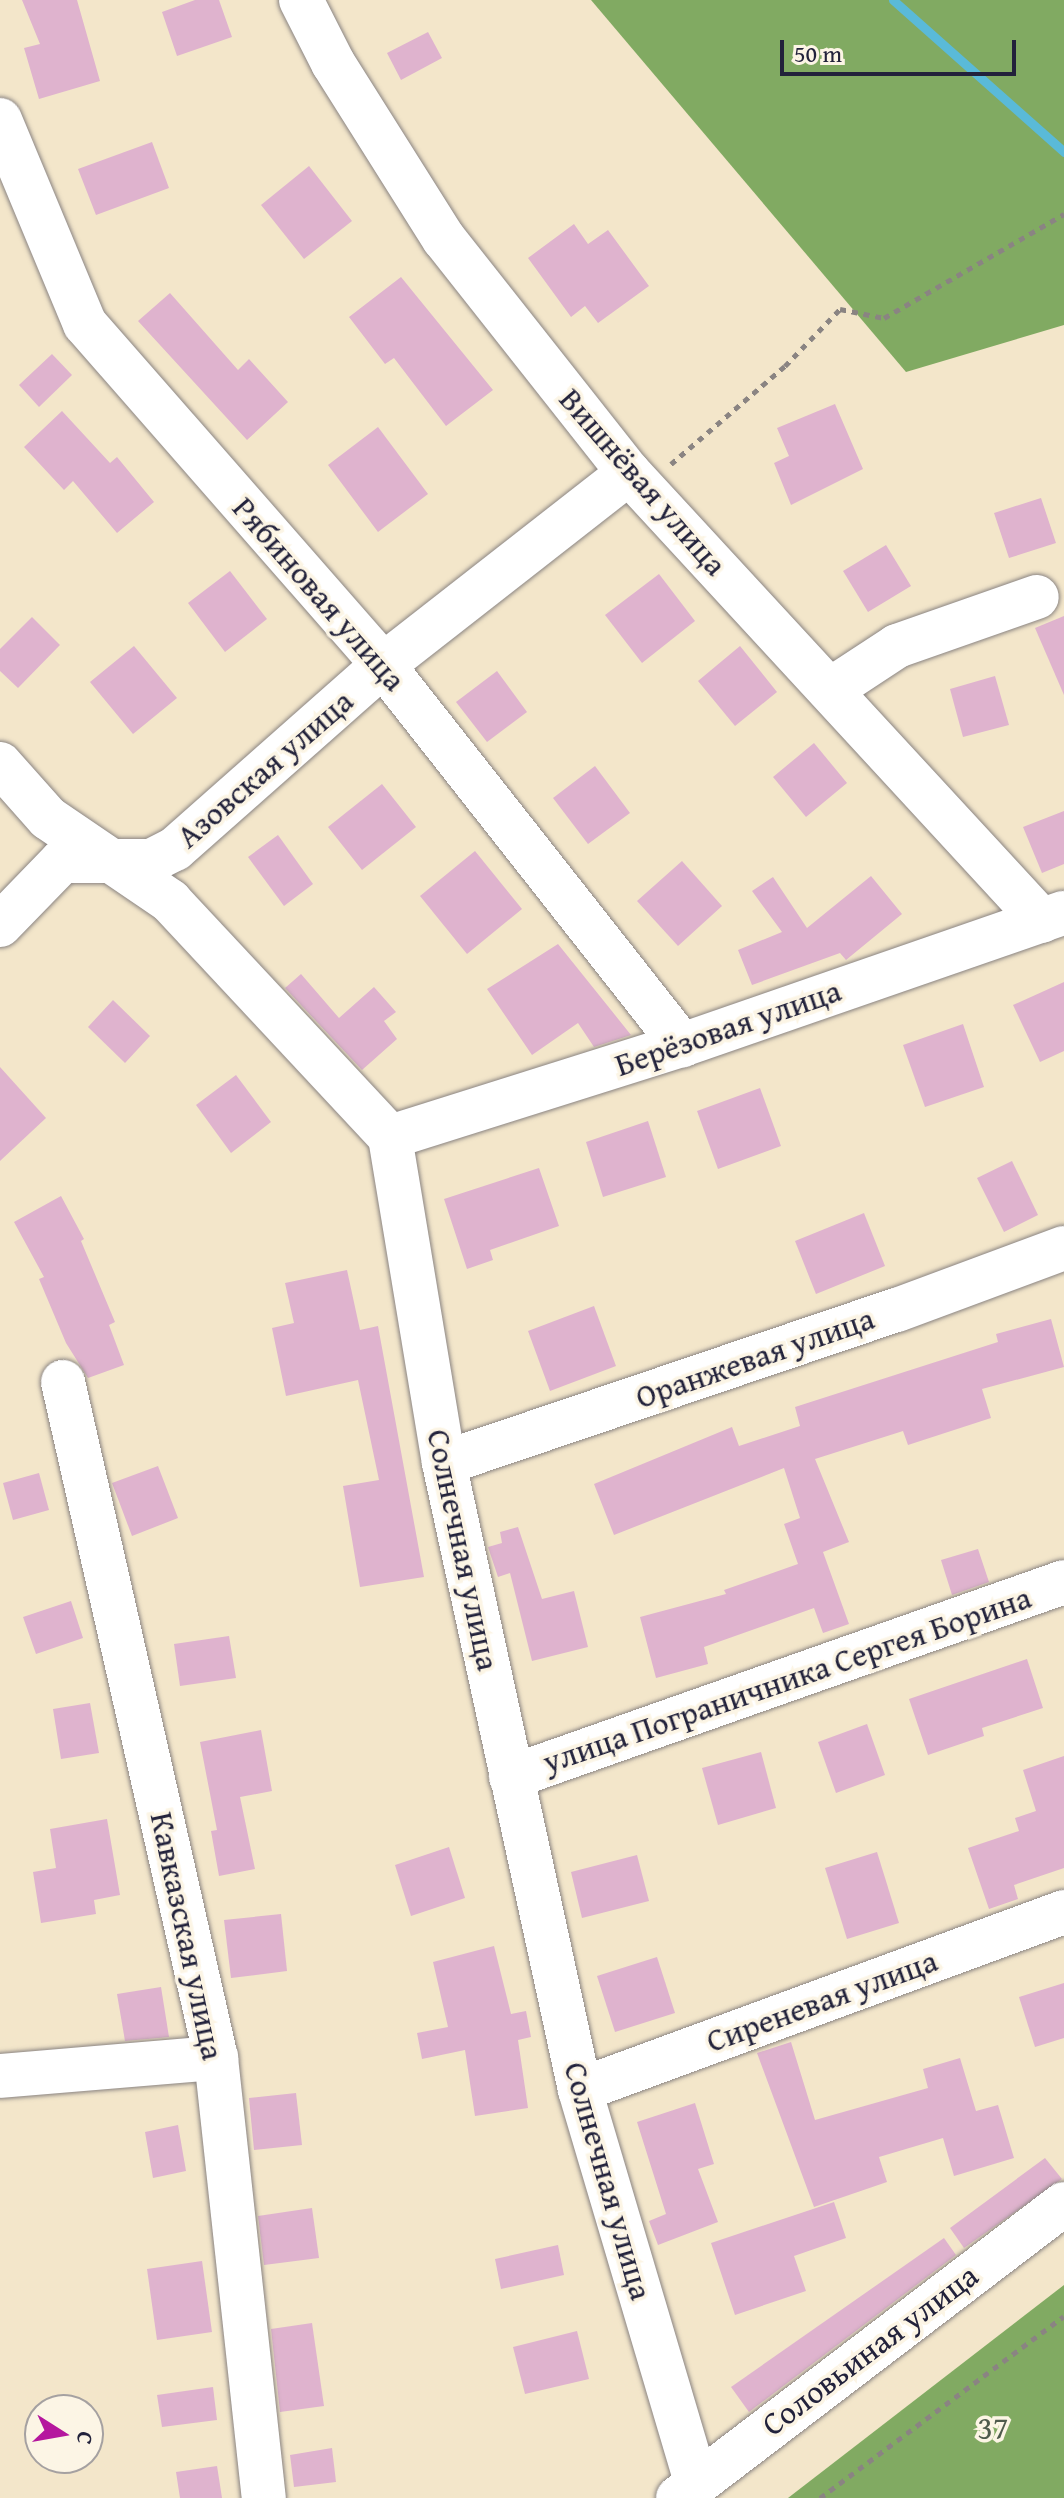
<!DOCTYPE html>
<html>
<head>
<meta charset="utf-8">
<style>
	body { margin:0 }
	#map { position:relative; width:1064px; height:2498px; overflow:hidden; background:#f3e6ca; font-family:"Gentium Book Plus",serif }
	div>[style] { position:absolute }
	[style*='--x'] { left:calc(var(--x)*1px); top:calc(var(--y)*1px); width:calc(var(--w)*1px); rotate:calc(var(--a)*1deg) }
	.forest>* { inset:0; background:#81aa62 }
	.stream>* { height:9px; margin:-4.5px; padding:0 4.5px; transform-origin:4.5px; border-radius:4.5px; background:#5abad8 }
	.building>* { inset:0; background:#dfb3ce }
	.path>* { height:5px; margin-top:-2.5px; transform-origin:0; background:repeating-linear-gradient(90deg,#8a8482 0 6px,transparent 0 12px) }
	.roads { filter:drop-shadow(0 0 2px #8a8482) drop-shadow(0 0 2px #8a8482) }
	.minor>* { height:44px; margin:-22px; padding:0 22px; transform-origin:22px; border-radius:22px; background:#fff }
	span { translate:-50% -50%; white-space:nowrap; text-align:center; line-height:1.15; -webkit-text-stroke:7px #fcf5e5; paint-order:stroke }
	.street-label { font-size:32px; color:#22223b }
	.park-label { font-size:32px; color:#4f5b4d }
	.north { position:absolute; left:24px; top:2394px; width:80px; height:80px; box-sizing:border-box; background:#fcf5e5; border:2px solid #a5a1a1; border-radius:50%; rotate:101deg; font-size:22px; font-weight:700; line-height:32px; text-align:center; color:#22223b }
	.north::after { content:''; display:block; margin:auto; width:28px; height:36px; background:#b5179e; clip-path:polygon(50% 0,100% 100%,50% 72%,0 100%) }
	.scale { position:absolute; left:780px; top:40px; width:236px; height:36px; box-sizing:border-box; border:4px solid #22223b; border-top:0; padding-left:10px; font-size:24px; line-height:28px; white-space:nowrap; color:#22223b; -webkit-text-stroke:6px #fcf5e5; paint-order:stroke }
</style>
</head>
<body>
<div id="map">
	<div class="forest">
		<i style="clip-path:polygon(591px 0,1064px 0,1064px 325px,906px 372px)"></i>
		<i style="clip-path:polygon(1064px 2285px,1064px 2498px,788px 2498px)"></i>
	</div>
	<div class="stream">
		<i style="--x:893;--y:0;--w:229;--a:41.6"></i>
	</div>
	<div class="building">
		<i style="clip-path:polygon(22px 0,77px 0,100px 81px,39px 99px,24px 48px,40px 44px)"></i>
		<i style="clip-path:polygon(195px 0,219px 0,232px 37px,177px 56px,162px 12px)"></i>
		<i style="clip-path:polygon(428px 32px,442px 58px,401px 80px,387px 53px)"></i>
		<i style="clip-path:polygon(152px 142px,169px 188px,96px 215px,78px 169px)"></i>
		<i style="clip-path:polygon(309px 166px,352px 221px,304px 259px,261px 205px)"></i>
		<i style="clip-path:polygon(574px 224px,588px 244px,608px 230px,649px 286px,598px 323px,585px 306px,571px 317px,528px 258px)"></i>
		<i style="clip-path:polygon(401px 277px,493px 390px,446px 426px,394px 358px,385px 364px,349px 317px)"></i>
		<i style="clip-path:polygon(170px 293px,238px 370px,249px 359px,288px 402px,247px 440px,138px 321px)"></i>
		<i style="clip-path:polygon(52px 354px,72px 375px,39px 407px,19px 385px)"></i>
		<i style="clip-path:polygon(835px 404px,863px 469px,791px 505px,774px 463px,789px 456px,777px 428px)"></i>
		<i style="clip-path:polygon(62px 411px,110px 463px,117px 457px,154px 502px,117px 533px,73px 481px,64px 490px,24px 447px)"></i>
		<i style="clip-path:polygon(378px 427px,428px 494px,378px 532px,328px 465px)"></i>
		<i style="clip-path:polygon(1041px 498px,1056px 543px,1009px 558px,994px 513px)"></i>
		<i style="clip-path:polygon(886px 545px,911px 586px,868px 612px,843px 571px)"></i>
		<i style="clip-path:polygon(230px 571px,267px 619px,225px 652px,188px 603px)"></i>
		<i style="clip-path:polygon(659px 574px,695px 621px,642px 663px,605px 615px)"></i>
		<i style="clip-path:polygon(1064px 616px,1064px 695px,1035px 628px)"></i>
		<i style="clip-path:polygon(32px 617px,60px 645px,18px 688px,0 671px,0 649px)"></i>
		<i style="clip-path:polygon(134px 646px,177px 698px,133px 734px,90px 682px)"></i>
		<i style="clip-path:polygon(740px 646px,777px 692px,735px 726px,698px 681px)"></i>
		<i style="clip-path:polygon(497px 671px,527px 712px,487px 742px,456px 702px)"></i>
		<i style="clip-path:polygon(995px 676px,1009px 725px,963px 737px,950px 689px)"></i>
		<i style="clip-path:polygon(814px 743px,847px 783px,806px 817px,773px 777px)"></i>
		<i style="clip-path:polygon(595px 766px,630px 813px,588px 844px,553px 798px)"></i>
		<i style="clip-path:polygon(382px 784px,416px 827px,362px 870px,328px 827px)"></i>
		<i style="clip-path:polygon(1064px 811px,1064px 864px,1042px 873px,1023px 827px)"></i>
		<i style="clip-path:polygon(278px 835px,313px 884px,284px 906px,248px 857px)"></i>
		<i style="clip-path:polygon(475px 851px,522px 909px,467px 954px,420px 896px)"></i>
		<i style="clip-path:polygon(682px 861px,722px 906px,678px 946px,637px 901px)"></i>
		<i style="clip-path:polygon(871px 876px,902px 914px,846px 960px,840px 953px,752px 985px,738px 950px,782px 932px,752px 891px,773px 877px,807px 928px)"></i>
		<i style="clip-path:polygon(558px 944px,607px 1005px,631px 1035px,594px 1047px,578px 1023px,532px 1055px,487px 989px)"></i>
		<i style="clip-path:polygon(301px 974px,339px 1018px,374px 987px,396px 1012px,384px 1021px,397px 1039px,362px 1070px,285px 988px)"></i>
		<i style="clip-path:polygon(1064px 982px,1064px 1051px,1040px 1062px,1013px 1005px)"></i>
		<i style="clip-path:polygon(113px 1000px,150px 1036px,125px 1063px,88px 1027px)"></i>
		<i style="clip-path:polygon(963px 1024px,984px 1087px,925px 1107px,903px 1045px)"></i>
		<i style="clip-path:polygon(0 1067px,46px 1118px,0 1161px)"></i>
		<i style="clip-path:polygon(236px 1075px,271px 1122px,231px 1153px,196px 1105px)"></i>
		<i style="clip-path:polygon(760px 1088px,781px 1146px,718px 1169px,697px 1111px)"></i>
		<i style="clip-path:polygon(648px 1121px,666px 1177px,603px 1197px,586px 1142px)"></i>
		<i style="clip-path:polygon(1012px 1161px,1038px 1215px,1004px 1232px,977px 1178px)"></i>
		<i style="clip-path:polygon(539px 1168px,559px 1226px,490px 1250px,493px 1260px,467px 1269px,444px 1199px)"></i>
		<i style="clip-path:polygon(61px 1196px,84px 1239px,81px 1241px,115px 1322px,109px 1325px,124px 1365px,88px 1378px,66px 1343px,39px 1279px,44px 1277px,14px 1222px)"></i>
		<i style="clip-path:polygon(864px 1213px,885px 1266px,816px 1294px,795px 1241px)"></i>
		<i style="clip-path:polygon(347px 1270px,360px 1330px,378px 1326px,424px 1577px,360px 1587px,343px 1486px,379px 1480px,358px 1380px,286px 1396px,272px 1328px,294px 1323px,285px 1283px)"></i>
		<i style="clip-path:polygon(594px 1306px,616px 1366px,550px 1391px,528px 1331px)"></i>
		<i style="clip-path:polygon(1051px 1319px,1064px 1367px,982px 1389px,991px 1418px,908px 1445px,903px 1431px,815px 1459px,849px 1542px,823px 1552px,849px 1624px,823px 1633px,814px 1608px,704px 1647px,708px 1664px,656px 1678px,640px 1617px,726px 1594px,724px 1590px,798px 1564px,784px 1524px,800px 1518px,784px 1468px,614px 1535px,594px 1484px,732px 1427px,739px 1446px,800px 1426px,795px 1407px,998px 1342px,996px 1334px)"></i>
		<i style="clip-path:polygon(158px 1466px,178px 1518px,132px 1536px,112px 1483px)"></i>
		<i style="clip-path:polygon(39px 1473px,49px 1510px,13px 1520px,3px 1483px)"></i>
		<i style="clip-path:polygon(518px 1527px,542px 1599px,574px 1591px,588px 1647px,532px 1661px,510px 1573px,498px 1577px,488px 1547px,502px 1543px,500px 1532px)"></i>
		<i style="clip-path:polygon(978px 1549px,989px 1582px,952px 1595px,941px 1560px)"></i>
		<i style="clip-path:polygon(71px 1601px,83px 1638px,36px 1654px,23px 1617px)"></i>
		<i style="clip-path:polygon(229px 1636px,236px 1678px,180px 1686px,174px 1644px)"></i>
		<i style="clip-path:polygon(1027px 1659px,1043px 1708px,982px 1728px,984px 1736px,928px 1755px,909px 1699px)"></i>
		<i style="clip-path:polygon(90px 1703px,99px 1753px,61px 1759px,53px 1709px)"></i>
		<i style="clip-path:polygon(867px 1724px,885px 1775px,836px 1793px,818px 1742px)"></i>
		<i style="clip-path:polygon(261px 1730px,272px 1791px,240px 1797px,255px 1869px,219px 1876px,211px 1831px,217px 1830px,200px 1742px)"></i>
		<i style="clip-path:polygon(761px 1752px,776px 1808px,718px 1825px,702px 1768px)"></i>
		<i style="clip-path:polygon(1064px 1756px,1064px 1868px,1014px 1885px,1018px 1899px,989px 1909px,968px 1848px,1019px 1831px,1015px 1818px,1036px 1811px,1023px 1770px)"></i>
		<i style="clip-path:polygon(107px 1819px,120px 1895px,94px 1900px,96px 1914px,41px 1923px,33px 1872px,56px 1868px,50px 1829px)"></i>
		<i style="clip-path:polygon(449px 1847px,465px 1898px,411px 1916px,395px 1865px)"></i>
		<i style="clip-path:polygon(877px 1852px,899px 1923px,847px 1939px,825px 1868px)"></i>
		<i style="clip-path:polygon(637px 1855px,649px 1901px,582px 1918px,571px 1872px)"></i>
		<i style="clip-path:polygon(281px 1914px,287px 1971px,231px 1978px,224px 1920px)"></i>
		<i style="clip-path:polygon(494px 1946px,511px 2014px,526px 2011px,531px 2037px,518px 2040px,528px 2108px,475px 2116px,465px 2050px,422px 2059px,417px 2033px,448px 2027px,433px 1962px)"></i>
		<i style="clip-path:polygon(657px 1957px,675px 2013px,615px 2032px,597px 1976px)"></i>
		<i style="clip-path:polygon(1064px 1983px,1064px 2038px,1035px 2047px,1019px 1997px)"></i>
		<i style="clip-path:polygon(161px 1987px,169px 2037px,125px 2041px,117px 1994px)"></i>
		<i style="clip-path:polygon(791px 2042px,815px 2120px,928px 2088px,923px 2069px,960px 2058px,976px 2111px,998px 2105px,1014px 2158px,954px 2176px,943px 2138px,879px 2157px,887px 2182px,814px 2207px,757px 2053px)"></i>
		<i style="clip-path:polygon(296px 2093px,302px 2145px,254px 2150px,249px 2098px)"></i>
		<i style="clip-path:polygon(695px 2103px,714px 2164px,698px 2169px,718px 2222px,658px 2245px,649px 2221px,666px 2214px,637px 2122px)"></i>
		<i style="clip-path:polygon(178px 2125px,186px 2171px,153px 2178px,145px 2132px)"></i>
		<i style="clip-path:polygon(1045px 2158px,1062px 2179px,964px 2248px,950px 2228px)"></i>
		<i style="clip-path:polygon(834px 2202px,846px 2238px,794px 2256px,806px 2291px,735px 2315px,711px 2243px)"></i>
		<i style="clip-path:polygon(312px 2208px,319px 2258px,264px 2265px,258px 2216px)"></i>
		<i style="clip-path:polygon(944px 2238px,956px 2255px,749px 2412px,731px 2387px)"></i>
		<i style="clip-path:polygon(558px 2245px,564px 2275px,501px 2289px,495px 2259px)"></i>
		<i style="clip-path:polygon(202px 2261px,212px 2332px,157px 2340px,147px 2269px)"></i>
		<i style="clip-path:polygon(312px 2323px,324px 2406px,280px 2412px,271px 2329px)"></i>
		<i style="clip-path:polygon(577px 2331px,589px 2379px,525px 2394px,513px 2347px)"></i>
		<i style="clip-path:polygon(213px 2387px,217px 2420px,162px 2427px,157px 2395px)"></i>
		<i style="clip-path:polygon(332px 2448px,336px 2482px,294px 2487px,290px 2455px)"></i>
		<i style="clip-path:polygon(217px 2466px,222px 2498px,180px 2498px,176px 2472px)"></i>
	</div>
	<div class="path">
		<i style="--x:671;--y:464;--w:150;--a:-40.7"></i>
		<i style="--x:785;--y:366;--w:79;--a:-46"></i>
		<i style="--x:840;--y:309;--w:45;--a:11.6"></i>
		<i style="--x:884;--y:318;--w:208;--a:-30"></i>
		<i style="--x:820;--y:2498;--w:304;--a:-36.7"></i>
	</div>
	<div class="roads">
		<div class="minor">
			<i style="--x:301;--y:0;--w:71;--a:63.1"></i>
			<i style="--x:333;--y:63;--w:208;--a:57.8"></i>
			<i style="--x:444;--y:239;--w:298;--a:51.7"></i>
			<i style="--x:629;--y:473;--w:609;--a:47.33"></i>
			<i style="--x:0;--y:120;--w:221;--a:67.4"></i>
			<i style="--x:85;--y:324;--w:453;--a:48.8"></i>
			<i style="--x:383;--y:665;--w:484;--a:51.8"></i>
			<i style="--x:830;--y:690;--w:80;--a:-33.3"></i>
			<i style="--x:897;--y:646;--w:148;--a:-19.3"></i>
			<i style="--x:0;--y:764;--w:72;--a:48.4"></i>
			<i style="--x:48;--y:818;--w:148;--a:34.2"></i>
			<i style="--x:170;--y:901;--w:323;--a:47"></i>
			<i style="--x:390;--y:1137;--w:330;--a:80.6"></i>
			<i style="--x:444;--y:1463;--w:642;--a:77.76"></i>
			<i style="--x:580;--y:2090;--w:409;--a:73.5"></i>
			<i style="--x:0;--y:925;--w:89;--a:-45.9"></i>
			<i style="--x:62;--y:861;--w:89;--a:0"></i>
			<i style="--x:151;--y:861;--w:27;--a:-27"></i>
			<i style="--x:175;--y:849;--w:278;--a:-41.5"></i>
			<i style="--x:383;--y:665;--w:312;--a:-38"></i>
			<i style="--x:390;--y:1137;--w:306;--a:-17.5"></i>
			<i style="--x:682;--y:1045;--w:404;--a:-19.1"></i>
			<i style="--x:63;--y:1382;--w:693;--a:77.25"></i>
			<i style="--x:216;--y:2058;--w:443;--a:83.8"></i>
			<i style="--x:444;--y:1463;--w:478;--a:-18.7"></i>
			<i style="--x:897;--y:1310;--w:178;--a:-20.4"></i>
			<i style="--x:511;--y:1777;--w:586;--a:-19.42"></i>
			<i style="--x:0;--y:2076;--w:217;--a:-4.8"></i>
			<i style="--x:580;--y:2090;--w:516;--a:-20.19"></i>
			<i style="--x:678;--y:2498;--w:485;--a:-37.3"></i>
		</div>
	</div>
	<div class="street-label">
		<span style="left:643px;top:482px;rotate:49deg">Вишнёвая улица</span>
		<span style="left:319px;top:594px;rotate:49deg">Рябиновая улица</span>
		<span style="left:265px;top:769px;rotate:-41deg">Азовская улица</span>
		<span style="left:728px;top:1028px;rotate:-19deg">Берёзовая улица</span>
		<span style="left:755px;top:1358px;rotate:-19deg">Оранжевая улица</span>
		<span style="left:463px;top:1550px;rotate:78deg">Солнечная улица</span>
		<span style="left:787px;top:1680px;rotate:-19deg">улица Пограничника Сергея Борина</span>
		<span style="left:187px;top:1936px;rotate:78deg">Кавказская улица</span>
		<span style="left:822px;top:2001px;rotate:-20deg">Сиреневая улица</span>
		<span style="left:608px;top:2181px;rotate:74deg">Солнечная улица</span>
		<span style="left:870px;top:2350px;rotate:-37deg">Соловьиная улица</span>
	</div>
	<div class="park-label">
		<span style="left:993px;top:2428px">37</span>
	</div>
	<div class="north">С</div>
	<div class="scale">50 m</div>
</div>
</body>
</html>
